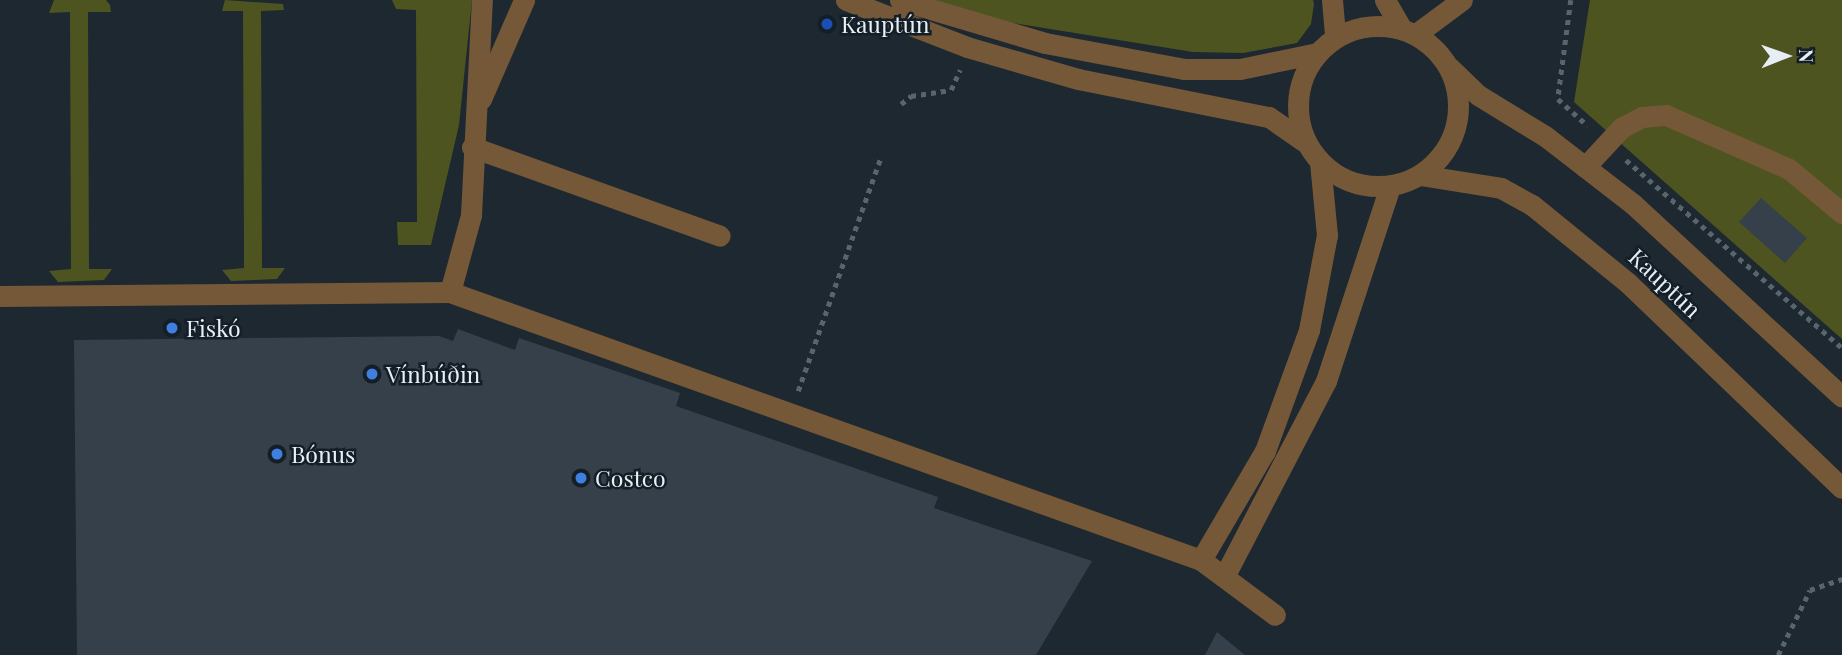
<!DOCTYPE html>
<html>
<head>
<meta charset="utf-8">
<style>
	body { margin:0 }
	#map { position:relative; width:1842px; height:655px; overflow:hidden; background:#1d2831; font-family:"Playfair Display",serif }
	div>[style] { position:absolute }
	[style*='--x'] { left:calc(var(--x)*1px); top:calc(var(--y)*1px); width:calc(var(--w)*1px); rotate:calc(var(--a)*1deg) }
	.green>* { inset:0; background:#4e541f }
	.building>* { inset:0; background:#35404a }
	.path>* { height:4.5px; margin-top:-2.25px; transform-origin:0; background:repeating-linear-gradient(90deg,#5a646d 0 5px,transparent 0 10px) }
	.minor>* { height:21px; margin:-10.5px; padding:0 10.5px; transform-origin:10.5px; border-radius:10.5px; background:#755837 }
	.minor>.ring { margin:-10.5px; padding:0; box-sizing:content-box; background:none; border:21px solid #755837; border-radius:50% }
	.dots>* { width:19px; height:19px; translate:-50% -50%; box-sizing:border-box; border:4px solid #141e27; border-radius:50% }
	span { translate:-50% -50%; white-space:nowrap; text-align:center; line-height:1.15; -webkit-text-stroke:5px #141e27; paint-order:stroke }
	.poi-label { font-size:23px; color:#e7eef5 }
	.left { translate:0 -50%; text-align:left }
	.street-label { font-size:23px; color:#e7eef5 }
	.north { position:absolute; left:1751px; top:21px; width:70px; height:70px; -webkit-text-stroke:5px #141e27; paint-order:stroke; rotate:89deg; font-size:19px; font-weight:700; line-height:28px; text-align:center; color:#e7eef5 }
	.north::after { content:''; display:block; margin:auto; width:24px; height:32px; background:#e7eef5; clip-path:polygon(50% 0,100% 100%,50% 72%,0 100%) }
</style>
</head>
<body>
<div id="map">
	<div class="green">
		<i style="clip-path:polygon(54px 0,106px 0,110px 5px,111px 12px,88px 12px,89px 269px,112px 269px,104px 280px,58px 282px,49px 271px,71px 269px,70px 12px,49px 13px)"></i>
		<i style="clip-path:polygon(225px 0,283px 4px,284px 10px,261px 11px,262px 268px,285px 268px,277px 279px,231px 281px,222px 270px,244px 268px,244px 252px,243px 11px,222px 11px)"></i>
		<i style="clip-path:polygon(392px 0,472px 0,459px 125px,431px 245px,398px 245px,397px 222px,417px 222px,416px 10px,396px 9px)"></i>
		<i style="clip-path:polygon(926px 0,1313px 0,1314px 4px,1311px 24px,1297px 43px,1243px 53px,1193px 52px,1001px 21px)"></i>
		<i style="clip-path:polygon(1590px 0,1842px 0,1842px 339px,1574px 102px)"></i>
	</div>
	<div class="building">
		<i style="clip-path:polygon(1761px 198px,1807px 238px,1785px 263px,1739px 222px)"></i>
		<i style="clip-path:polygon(458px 329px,515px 350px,519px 338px,680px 393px,676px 406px,938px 497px,934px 508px,1092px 561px,1036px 655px,77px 655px,74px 340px,439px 336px,453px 341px)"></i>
		<i style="clip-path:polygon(1217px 632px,1245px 655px,1205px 655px)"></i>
	</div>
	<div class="path">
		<i style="--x:1571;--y:0;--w:100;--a:97.5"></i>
		<i style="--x:1558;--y:99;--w:40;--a:42"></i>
		<i style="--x:901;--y:104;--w:13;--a:-39"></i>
		<i style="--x:911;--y:96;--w:40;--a:-8.5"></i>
		<i style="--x:951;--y:90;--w:22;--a:-66"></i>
		<i style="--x:1626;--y:160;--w:286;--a:41"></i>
		<i style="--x:798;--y:391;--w:248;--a:-70.5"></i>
		<i style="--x:1778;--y:655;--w:72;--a:-63.8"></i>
		<i style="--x:1810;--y:590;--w:34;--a:-19"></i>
	</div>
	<div class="minor">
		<i style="--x:846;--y:0;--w:130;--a:21.2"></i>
		<i style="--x:967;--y:47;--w:116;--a:16.1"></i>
		<i style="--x:1078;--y:79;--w:195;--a:11.3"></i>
		<i style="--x:1269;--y:117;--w:44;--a:34.8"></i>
		<i style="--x:900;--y:0;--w:151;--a:16.5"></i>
		<i style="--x:1045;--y:43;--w:141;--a:10.6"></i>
		<i style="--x:1184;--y:69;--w:56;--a:0"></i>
		<i style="--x:1240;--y:69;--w:79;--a:-11.7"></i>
		<i style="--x:1332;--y:0;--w:37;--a:85"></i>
		<i style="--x:1385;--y:0;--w:34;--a:60"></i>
		<i class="ring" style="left:1298px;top:26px;width:139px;height:139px"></i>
		<i style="--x:1416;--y:34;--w:57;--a:-36.5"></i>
		<i style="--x:1449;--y:67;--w:40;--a:44"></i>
		<i style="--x:1478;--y:95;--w:79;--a:31.5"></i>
		<i style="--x:1545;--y:136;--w:111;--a:37.7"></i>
		<i style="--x:1633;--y:204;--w:284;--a:42.7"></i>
		<i style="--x:481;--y:99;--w:108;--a:-66.5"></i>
		<i style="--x:472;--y:147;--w:263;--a:19.7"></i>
		<i style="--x:1585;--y:167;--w:53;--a:-47.3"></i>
		<i style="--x:1621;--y:128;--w:24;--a:-28"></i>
		<i style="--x:1642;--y:117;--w:24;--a:-5"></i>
		<i style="--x:1666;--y:115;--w:134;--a:23.7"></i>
		<i style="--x:1789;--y:169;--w:69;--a:39.7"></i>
		<i style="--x:1420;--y:175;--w:82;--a:9.1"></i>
		<i style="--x:1501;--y:188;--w:35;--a:29"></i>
		<i style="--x:1532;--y:205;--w:124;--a:39.1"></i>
		<i style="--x:1628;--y:283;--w:296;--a:43.8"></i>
		<i style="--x:450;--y:292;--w:80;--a:-74.7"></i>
		<i style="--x:471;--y:215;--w:215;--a:-87.1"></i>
		<i style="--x:0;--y:296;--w:450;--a:-0.5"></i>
		<i style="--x:450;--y:292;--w:797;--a:19.64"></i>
		<i style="--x:1201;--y:560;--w:92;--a:36.6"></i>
		<i style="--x:1201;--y:560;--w:126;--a:-59.6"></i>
		<i style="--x:1265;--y:451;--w:129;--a:-70"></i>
		<i style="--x:1309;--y:330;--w:97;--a:-79.3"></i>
		<i style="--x:1327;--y:235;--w:73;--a:-95.5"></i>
		<i style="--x:1225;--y:575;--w:219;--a:-62.5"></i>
		<i style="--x:1326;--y:381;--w:205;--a:-71.8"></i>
	</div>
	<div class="dots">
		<i style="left:827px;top:24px;background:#1a4fb4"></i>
		<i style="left:172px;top:328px;background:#3f7fe0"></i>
		<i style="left:372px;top:374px;background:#3f7fe0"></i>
		<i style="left:277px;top:454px;background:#3f7fe0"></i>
		<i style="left:581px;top:478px;background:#3f7fe0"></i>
	</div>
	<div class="poi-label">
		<span class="left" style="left:841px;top:24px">Kauptún</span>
		<span class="left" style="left:186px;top:328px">Fiskó</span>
		<span class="left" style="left:386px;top:374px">Vínbúðin</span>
		<span class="left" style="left:291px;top:454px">Bónus</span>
		<span class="left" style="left:595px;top:478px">Costco</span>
	</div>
	<div class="street-label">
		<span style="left:1665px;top:283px;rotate:43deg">Kauptún</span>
	</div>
	<div class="north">N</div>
</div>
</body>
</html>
